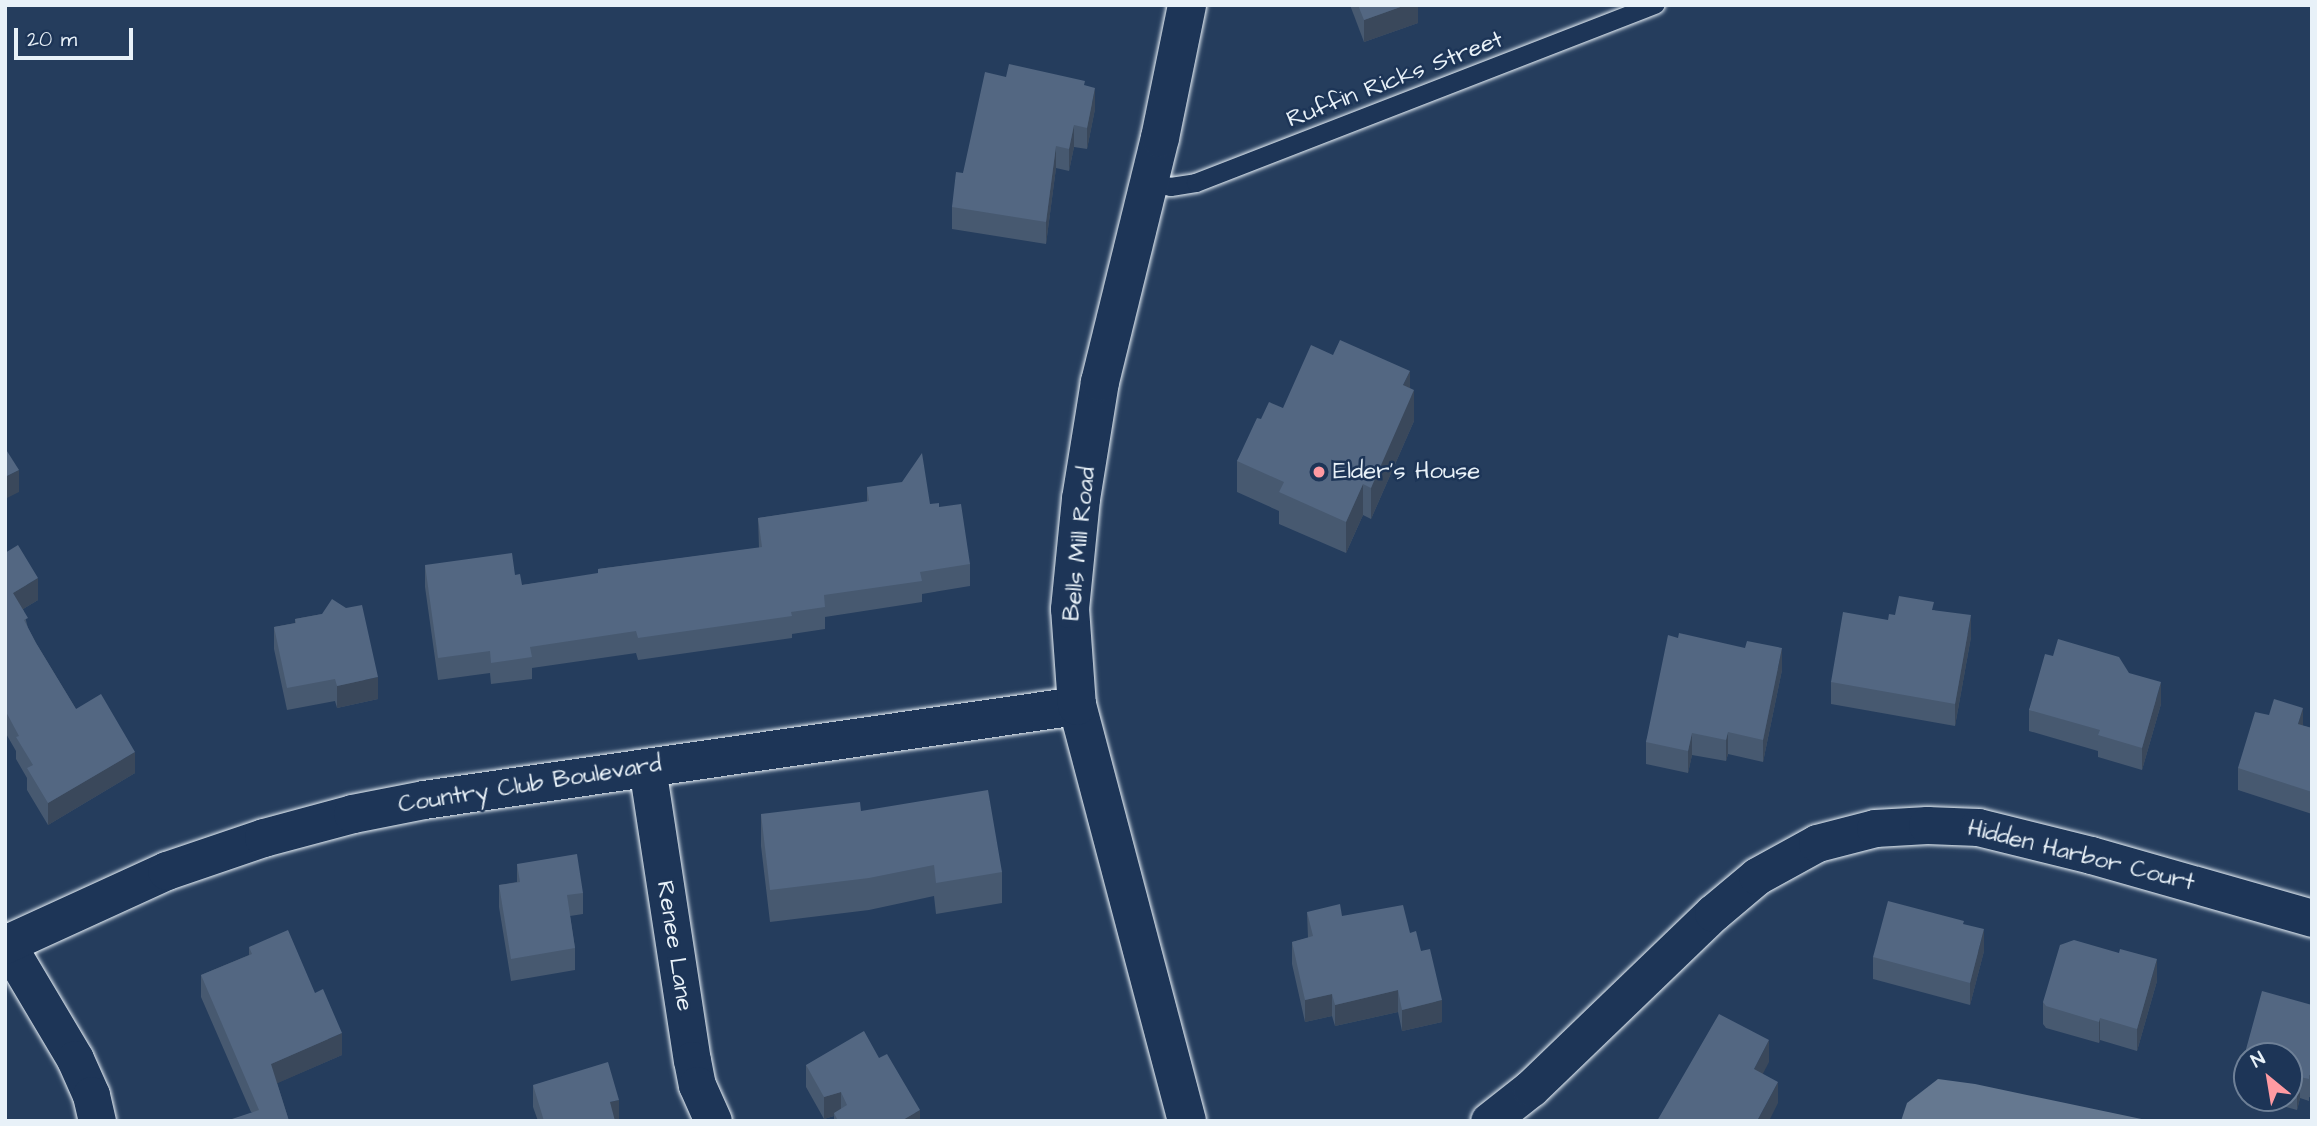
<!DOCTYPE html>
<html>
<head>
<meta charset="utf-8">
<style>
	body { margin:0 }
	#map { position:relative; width:2317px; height:1126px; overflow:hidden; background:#253d5d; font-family:"Architects Daughter",sans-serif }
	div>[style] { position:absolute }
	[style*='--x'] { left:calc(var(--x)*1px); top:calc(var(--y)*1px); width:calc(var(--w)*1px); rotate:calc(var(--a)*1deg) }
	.water>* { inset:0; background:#657890 }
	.roads { filter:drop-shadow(0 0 2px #e8f1f8) drop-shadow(0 0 2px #e8f1f8) }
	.service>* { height:18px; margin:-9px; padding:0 9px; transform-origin:9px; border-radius:9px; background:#1d3557 }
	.minor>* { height:37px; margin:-18.5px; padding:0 18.5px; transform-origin:18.5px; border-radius:18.5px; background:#1d3557 }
	.tertiary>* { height:38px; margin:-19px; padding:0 19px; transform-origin:19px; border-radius:19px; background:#1d3557 }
	.wall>* { inset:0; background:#475970 }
	.shaded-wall>* { inset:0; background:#3a485b }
	.building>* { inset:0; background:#536782 }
	.dots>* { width:19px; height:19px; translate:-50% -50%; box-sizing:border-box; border:4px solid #1d3557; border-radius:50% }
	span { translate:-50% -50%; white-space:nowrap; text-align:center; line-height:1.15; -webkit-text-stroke:5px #1d3557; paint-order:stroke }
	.street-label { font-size:24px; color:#e8f1f8 }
	.poi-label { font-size:24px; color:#e8f1f8 }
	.left { translate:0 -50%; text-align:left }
	.frame { position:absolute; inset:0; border:7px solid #e8f1f8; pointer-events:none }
	.north { position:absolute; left:2233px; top:1042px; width:70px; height:70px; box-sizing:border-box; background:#1d3557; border:2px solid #6e8097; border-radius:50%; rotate:330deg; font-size:19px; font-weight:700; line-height:28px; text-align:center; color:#e8f1f8 }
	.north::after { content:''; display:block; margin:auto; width:24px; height:32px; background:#ff9aa2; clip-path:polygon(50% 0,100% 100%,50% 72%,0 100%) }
	.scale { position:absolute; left:14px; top:28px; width:119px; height:32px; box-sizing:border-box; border:4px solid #e8f1f8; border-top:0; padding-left:9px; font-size:21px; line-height:24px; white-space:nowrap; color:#e8f1f8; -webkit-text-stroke:5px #1d3557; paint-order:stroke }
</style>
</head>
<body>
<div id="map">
	<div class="water">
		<i style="clip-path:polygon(1938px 1079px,1975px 1084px,2151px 1121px,1901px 1121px,1907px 1103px)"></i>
	</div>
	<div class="roads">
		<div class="service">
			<i style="--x:1149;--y:183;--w:22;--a:10"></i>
			<i style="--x:1171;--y:187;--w:25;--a:-9"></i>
			<i style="--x:1196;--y:183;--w:493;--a:-21.2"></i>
		</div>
		<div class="minor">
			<i style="--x:647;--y:767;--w:296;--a:81.3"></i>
			<i style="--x:692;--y:1060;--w:25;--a:79"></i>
			<i style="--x:697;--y:1085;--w:39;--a:66"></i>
			<i style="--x:5;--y:941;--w:137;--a:59.3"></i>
			<i style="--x:75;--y:1059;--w:39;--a:66"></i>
			<i style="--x:91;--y:1095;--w:27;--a:77"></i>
			<i style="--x:1489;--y:1121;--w:53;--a:-38.2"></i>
			<i style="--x:1531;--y:1088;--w:252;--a:-43.9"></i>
			<i style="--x:1713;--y:913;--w:57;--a:-40.1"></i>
			<i style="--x:1757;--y:876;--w:68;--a:-28.8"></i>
			<i style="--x:1817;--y:843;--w:60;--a:-14.5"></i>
			<i style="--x:1875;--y:828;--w:52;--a:-3.3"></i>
			<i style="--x:1927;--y:825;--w:51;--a:2.2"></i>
			<i style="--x:1978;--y:827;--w:116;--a:13.9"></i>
			<i style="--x:2091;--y:855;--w:230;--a:15.9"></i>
		</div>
		<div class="tertiary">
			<i style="--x:5;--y:945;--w:178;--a:-24.6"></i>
			<i style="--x:167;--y:871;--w:102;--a:-18.8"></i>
			<i style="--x:264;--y:838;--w:92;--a:-15.1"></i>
			<i style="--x:353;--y:814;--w:72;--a:-11.2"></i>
			<i style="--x:424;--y:800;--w:660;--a:-8.19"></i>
			<i style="--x:1187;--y:1121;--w:429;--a:-104.8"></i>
			<i style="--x:1077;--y:706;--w:97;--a:-94.1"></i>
			<i style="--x:1070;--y:609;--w:111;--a:-84.3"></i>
			<i style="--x:1081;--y:499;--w:119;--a:-80.8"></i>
			<i style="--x:1100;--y:382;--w:251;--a:-76.2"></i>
			<i style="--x:1160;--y:138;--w:136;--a:-78.5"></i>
		</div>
	</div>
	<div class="wall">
		<i style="clip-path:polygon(1350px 5px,1418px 5px,1418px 23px,1364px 42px)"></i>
		<i style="clip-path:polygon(1006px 77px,1085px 86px,1095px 109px,1087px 149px,1074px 147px,1069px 171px,1056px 168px,1046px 244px,952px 229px,952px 207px,963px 173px)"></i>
		<i style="clip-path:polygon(1410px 388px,1414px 421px,1371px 519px,1363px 515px,1346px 553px,1279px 524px,1279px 511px,1237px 492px,1237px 461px,1261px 419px)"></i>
		<i style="clip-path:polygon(867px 487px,939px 507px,970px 564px,970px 586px,922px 594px,922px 602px,825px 617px,825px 629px,792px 634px,792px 638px,638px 660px,636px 653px,532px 668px,532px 679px,491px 684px,490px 673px,438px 680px,425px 587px,425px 565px,515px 575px,522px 585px,598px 574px,598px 569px,759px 548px,758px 518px,867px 502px)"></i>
		<i style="clip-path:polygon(5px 553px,38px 600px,23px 609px,28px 628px,36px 643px,76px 709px,135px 773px,48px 825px,27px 790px,27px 778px,16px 759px,16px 751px,5px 732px)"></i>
		<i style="clip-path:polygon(1934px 610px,1971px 637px,1955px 726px,1831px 704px,1831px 682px,1888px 620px,1895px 615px)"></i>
		<i style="clip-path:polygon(322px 614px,378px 699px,337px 708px,335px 701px,287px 710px,274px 649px,274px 627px,295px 623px,295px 619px)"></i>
		<i style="clip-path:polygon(1678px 638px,1782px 670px,1763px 762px,1728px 754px,1726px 761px,1692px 755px,1688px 773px,1646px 764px,1646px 742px)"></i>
		<i style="clip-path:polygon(2053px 656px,2129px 673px,2161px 704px,2142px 770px,2098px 757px,2098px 751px,2029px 731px,2029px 710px)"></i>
		<i style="clip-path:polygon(2303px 726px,2312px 728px,2312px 814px,2238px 790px,2238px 768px)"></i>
		<i style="clip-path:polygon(861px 811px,1002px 872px,1002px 903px,936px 914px,934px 896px,869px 910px,770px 922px,761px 846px,761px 814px)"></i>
		<i style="clip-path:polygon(517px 864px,583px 893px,583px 914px,570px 916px,575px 948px,575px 970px,511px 981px,499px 907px,499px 885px,517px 882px)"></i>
		<i style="clip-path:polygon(1307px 912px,1342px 916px,1410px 933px,1421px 951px,1442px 1022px,1402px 1031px,1398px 1012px,1335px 1026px,1332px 1016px,1305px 1022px,1292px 964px,1292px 942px,1308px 938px)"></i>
		<i style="clip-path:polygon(249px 947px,342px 1055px,277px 1083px,289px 1121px,251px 1112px,201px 997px,201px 975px,249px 955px)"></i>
		<i style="clip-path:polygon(1984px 951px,1970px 1005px,1873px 979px,1873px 957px)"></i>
		<i style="clip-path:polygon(2157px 981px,2137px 1051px,2100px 1040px,2099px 1043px,2046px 1028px,2043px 1024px,2043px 1002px)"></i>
		<i style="clip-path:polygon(2312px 1005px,2312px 1098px,2309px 1097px,2309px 1101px,2300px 1098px,2297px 1110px,2254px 1098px,2289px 1098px,2289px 1056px,2247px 1056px,2247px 1075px,2245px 1075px,2245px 1053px)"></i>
		<i style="clip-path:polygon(879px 1058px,920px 1121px,834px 1121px,834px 1116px,824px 1119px,806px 1087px,806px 1065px)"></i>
		<i style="clip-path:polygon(533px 1085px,619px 1121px,538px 1121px,533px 1107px)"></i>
	</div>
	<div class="shaded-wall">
		<i style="clip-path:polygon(1406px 5px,1418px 5px,1418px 23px,1364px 42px,1364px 20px)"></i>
		<i style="clip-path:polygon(1095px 88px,1095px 109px,1087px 149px,1087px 128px)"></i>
		<i style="clip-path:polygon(1074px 125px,1074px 147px,1069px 171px,1069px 149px)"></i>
		<i style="clip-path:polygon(1056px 146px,1056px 168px,1046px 244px,1046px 222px)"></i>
		<i style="clip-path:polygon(1410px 371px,1410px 398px,1414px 390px,1414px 421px,1371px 519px,1371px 488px,1403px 385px)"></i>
		<i style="clip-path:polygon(19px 470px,19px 492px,5px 499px,5px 477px)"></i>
		<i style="clip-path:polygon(1363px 484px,1363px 515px,1346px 553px,1346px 522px)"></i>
		<i style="clip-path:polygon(38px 578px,38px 600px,13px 615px,13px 593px)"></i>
		<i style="clip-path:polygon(1971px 615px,1971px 637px,1955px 726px,1955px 704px)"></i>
		<i style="clip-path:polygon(1782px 648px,1782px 670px,1763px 762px,1763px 740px)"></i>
		<i style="clip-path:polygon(378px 677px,378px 699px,337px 708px,337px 686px)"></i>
		<i style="clip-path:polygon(2161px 682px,2161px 704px,2142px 770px,2142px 748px)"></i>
		<i style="clip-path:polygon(2303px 708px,2303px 730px,2298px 724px)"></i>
		<i style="clip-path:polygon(1728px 732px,1728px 754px,1726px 761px,1726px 740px)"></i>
		<i style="clip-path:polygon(1692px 733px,1692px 755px,1688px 773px,1688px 751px)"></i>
		<i style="clip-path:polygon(135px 752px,135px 773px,48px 825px,48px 803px)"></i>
		<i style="clip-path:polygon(1984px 929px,1984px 951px,1970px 1005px,1970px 983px)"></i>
		<i style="clip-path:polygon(2157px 959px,2157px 981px,2137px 1051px,2137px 1029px)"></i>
		<i style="clip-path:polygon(1398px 990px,1398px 1012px,1335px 1026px,1335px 1005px)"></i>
		<i style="clip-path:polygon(1332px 994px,1332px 1016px,1305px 1022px,1305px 1000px)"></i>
		<i style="clip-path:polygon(1442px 1000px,1442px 1022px,1402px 1031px,1402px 1010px)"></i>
		<i style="clip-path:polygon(2100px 1018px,2100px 1040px,2099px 1043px,2099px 1022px)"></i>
		<i style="clip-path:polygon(342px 1033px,342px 1055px,271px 1086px,271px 1064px)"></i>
		<i style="clip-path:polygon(1769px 1040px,1769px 1062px,1754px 1091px,1754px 1069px)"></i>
		<i style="clip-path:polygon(2300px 1077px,2300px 1098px,2297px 1110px,2297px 1088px)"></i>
		<i style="clip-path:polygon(1778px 1082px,1778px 1103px,1769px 1121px,1757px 1121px)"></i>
		<i style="clip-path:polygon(841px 1092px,841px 1114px,834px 1113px,834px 1116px,824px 1119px,824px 1097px)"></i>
		<i style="clip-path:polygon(619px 1100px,619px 1121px,610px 1121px,610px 1102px)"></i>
		<i style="clip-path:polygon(920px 1110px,920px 1121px,901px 1121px)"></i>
	</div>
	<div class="building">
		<i style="clip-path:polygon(1358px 5px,1406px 5px,1364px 20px)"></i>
		<i style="clip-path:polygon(1009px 64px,1085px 81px,1084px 85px,1095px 88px,1087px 128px,1074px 125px,1069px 149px,1056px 146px,1046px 222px,952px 207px,956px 172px,963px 173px,985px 72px,1006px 77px)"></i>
		<i style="clip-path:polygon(1340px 340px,1410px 371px,1403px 385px,1414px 390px,1371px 488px,1363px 484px,1346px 522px,1279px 492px,1284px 482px,1237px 461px,1257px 418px,1261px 419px,1269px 402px,1283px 408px,1311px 345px,1333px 355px)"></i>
		<i style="clip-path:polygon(5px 448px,19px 470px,5px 477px)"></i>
		<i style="clip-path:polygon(922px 453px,930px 504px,939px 503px,939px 507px,961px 504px,970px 564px,920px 572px,922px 581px,824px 595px,825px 607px,791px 612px,792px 616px,638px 638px,636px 631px,530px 647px,532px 657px,491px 663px,490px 651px,438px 658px,425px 565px,512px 553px,515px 575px,520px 574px,522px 585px,598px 573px,598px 569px,762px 547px,758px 518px,869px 501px,867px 487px,902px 482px)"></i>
		<i style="clip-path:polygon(18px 545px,38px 578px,13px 593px,28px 618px,24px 620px,36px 643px,76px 709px,101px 694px,135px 752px,48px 803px,27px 768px,33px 765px,16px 737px,19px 736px,5px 710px,5px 553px)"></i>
		<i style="clip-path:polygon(1899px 596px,1934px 602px,1932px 610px,1971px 615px,1955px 704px,1831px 682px,1843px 612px,1888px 620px,1889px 614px,1895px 615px)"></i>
		<i style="clip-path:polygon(332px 599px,346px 608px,362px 605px,378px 677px,337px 686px,335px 679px,287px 688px,274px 627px,296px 623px,295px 619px,322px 614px)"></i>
		<i style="clip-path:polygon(1679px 633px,1745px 648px,1747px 641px,1782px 648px,1763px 740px,1728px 732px,1726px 740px,1692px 733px,1688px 751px,1646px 742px,1668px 635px,1678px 638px)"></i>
		<i style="clip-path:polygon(2058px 639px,2119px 657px,2129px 673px,2161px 682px,2142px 748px,2098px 735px,2100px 730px,2029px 710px,2045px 654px,2053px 656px)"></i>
		<i style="clip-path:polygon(2274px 699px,2303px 708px,2298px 724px,2312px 728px,2312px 792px,2238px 768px,2255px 712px,2269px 715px)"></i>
		<i style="clip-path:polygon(988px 790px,1002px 872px,936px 883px,934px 865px,869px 878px,770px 890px,761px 814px,860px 802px,861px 811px)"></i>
		<i style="clip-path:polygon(577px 854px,583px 893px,567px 895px,575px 948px,511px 959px,499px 885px,520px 882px,517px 864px)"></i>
		<i style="clip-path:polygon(1888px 901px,1964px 921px,1963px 924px,1984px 929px,1970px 983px,1873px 957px)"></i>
		<i style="clip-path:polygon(1340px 904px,1342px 916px,1403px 905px,1410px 933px,1416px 931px,1421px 951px,1430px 949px,1442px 1000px,1402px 1010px,1398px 990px,1335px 1005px,1332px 994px,1305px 1000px,1292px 942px,1313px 936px,1307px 912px)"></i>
		<i style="clip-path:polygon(288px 930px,315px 993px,323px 989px,342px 1033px,271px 1064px,289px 1121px,226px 1121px,259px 1110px,201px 975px,252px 954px,249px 947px)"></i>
		<i style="clip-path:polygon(2074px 940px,2119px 953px,2120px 949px,2157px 959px,2137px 1029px,2100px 1018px,2099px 1022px,2046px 1006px,2043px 1002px,2060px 945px)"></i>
		<i style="clip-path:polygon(2262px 991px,2312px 1005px,2312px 1076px,2309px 1075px,2309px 1079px,2300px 1077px,2297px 1088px,2289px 1086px,2289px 1056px,2254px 1056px,2245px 1053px)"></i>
		<i style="clip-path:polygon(1719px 1014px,1769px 1040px,1754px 1069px,1778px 1082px,1757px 1121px,1657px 1121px)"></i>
		<i style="clip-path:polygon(864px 1031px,879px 1058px,887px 1054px,920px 1110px,901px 1121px,838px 1121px,834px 1113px,847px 1105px,841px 1092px,824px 1097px,806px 1065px)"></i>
		<i style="clip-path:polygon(608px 1062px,619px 1100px,610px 1102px,615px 1121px,544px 1121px,533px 1085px)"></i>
	</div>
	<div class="dots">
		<i style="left:1319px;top:472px;background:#ff9aa2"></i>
	</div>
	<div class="street-label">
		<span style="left:1395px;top:80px;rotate:-21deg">Ruffin Ricks Street</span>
		<span style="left:1080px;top:544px;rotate:-84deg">Bells Mill Road</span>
		<span style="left:530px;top:785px;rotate:-9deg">Country Club Boulevard</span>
		<span style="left:2081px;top:856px;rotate:14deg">Hidden Harbor Court</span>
		<span style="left:674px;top:946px;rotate:81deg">Renee Lane</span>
	</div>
	<div class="poi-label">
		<span class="left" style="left:1333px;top:472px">Elder's House</span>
	</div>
	<div class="frame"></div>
	<div class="north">N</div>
	<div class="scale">20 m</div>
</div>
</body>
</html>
